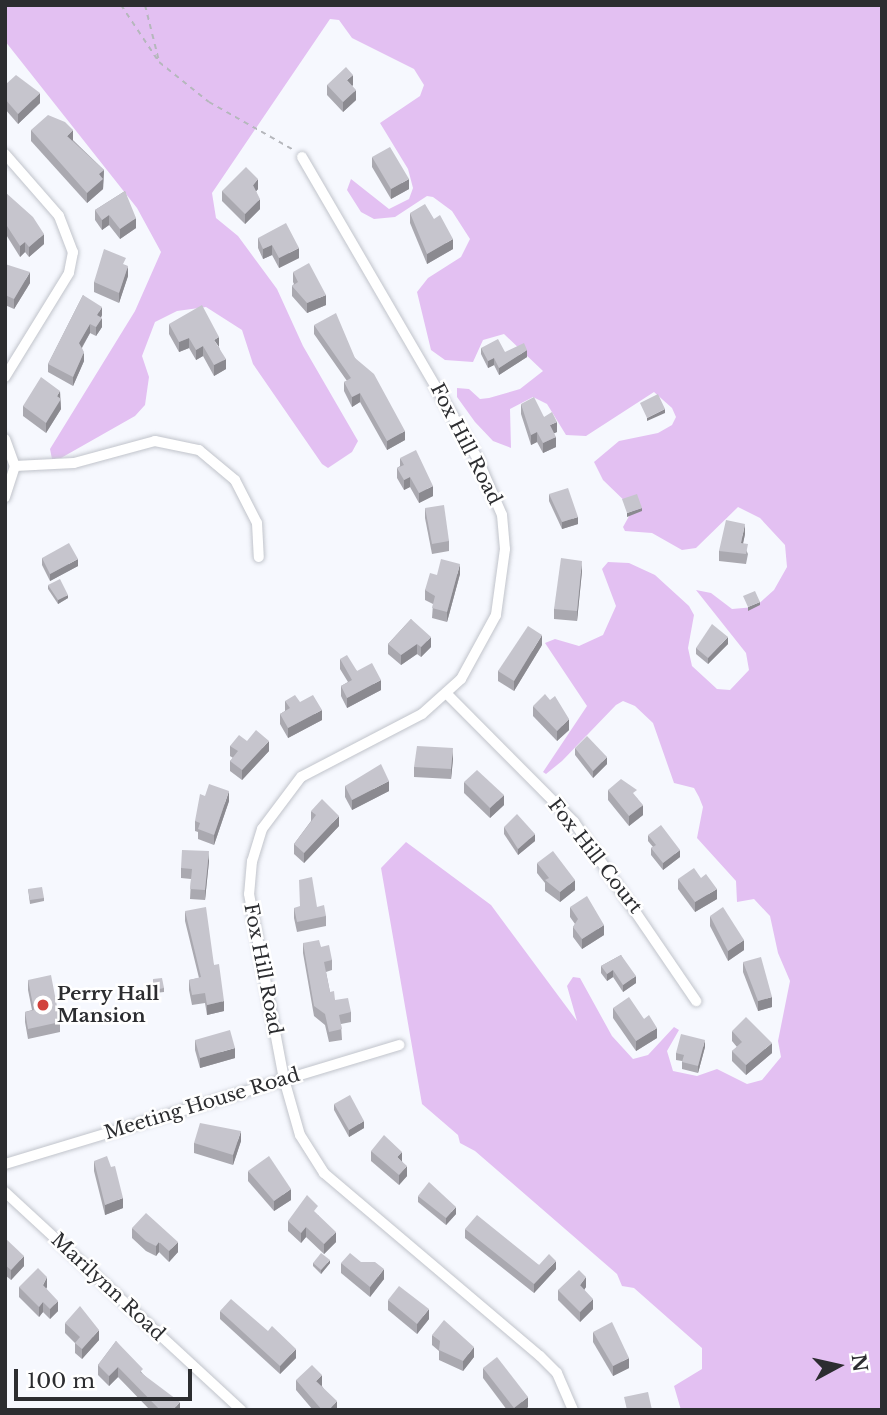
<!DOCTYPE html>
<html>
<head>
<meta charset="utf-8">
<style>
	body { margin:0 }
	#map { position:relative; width:887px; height:1415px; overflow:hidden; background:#f6f8fe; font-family:"Libre Baskerville",serif }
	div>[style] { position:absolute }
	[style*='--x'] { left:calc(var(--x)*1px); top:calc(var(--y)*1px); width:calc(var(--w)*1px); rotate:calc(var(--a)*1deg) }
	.green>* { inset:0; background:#e3c0f2 }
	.path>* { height:2px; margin-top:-1px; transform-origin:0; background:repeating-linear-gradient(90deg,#b5b7bc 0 5px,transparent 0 10px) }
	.roads { filter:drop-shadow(0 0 2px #c1c4cb) drop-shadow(0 0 2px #c1c4cb) }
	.minor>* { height:10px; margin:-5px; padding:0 5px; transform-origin:5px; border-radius:5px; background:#fff }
	.wall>* { inset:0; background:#aaa9b0 }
	.shaded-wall>* { inset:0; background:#8b8a90 }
	.building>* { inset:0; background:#c6c5cd }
	.dots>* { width:19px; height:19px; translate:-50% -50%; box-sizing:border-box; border:4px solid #fff; border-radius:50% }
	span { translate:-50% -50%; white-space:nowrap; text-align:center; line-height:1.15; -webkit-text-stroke:5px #fff; paint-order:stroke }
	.street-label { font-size:19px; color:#2c2d30 }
	.poi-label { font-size:19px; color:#2c2d30; font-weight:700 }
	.left { translate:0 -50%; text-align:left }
	.frame { position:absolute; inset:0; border:7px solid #2c2d30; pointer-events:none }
	.north { position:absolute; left:803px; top:1331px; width:70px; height:70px; -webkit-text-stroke:5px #fff; paint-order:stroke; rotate:82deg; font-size:19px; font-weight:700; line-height:28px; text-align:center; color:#2c2d30 }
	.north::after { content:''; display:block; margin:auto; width:24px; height:32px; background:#2c2d30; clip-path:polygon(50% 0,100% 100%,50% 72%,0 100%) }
	.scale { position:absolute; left:14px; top:1369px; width:178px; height:32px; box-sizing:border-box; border:4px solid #2c2d30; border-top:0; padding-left:9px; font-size:21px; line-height:24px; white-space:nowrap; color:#2c2d30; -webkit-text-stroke:5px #fff; paint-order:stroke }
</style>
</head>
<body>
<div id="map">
	<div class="green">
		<i style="clip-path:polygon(5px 5px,882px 5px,882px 1410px,681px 1410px,674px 1386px,702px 1369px,702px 1348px,634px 1288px,622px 1286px,617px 1274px,475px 1151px,460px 1143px,458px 1135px,422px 1104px,381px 868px,406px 842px,491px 905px,577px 1021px,567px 986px,573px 977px,580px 978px,612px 1036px,633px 1059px,648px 1055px,674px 1027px,679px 1030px,667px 1051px,673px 1071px,697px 1076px,717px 1069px,747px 1084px,762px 1080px,781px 1057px,778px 1041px,790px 981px,778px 953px,770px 916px,754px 899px,737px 902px,736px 881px,697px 838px,703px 807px,699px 797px,694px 788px,674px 783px,653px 723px,635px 706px,623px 701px,616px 705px,562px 761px,546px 774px,543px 772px,587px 706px,545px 643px,555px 639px,579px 646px,603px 635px,616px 606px,602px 569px,608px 562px,629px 563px,655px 575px,689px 606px,694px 615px,688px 648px,692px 666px,717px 689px,730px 690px,749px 670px,746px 653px,696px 590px,711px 593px,732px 609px,755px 607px,774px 590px,787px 567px,785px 545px,760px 518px,738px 507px,696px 548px,682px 550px,652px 533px,625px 531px,623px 527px,633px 509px,603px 480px,594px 462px,619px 441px,658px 433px,672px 425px,676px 417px,672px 408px,654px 392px,586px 436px,566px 435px,547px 404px,533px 397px,510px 409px,511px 448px,493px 441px,475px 422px,457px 397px,457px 388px,469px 389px,480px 399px,489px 398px,520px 389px,543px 371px,504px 334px,483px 340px,473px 362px,445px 360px,431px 350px,417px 292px,428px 278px,461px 257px,470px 239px,452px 211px,433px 197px,427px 196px,395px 217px,374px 219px,361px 212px,347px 190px,351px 179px,389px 209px,409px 199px,413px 188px,408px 169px,380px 123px,420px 96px,424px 85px,414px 69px,352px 38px,339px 20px,330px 19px,212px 193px,216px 218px,238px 236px,277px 289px,303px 346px,358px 441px,352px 452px,328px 468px,322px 464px,253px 364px,242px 330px,206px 307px,177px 311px,155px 322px,142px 356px,149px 377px,145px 405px,135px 416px,61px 458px,52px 459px,50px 449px,135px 311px,161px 252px,137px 208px,5px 41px)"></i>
	</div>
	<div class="path">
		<i style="--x:121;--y:5;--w:69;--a:56.3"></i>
		<i style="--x:159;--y:62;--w:64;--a:38.7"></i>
		<i style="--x:209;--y:102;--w:98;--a:29.5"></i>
		<i style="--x:145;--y:5;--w:58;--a:76"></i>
	</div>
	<div class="roads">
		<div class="minor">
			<i style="--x:5;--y:154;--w:82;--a:48.9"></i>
			<i style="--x:59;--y:216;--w:39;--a:69"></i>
			<i style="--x:73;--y:252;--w:21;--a:101"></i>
			<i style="--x:69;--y:273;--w:122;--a:121.6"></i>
			<i style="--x:302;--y:157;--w:350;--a:59.8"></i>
			<i style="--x:478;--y:460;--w:60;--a:66.4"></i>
			<i style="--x:502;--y:515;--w:34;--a:85"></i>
			<i style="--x:505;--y:549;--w:67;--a:97.8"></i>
			<i style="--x:496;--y:615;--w:73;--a:118.7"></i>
			<i style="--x:461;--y:679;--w:52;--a:138.1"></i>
			<i style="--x:422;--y:714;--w:136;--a:152.5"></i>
			<i style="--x:301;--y:777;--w:65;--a:126.9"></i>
			<i style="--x:262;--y:829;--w:34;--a:107"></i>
			<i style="--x:252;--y:861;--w:33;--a:95"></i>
			<i style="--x:249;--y:894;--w:188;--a:79.3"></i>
			<i style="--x:284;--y:1079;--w:58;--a:74.1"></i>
			<i style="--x:300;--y:1135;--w:45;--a:57.7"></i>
			<i style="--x:324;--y:1173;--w:283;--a:40.3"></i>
			<i style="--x:540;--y:1356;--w:24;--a:45"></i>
			<i style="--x:557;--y:1373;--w:40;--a:66.6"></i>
			<i style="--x:5;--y:439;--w:29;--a:70"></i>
			<i style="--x:15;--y:466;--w:33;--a:108"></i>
			<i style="--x:15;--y:466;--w:59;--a:-2.9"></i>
			<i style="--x:74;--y:463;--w:84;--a:-15.2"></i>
			<i style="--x:155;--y:441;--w:45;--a:11.6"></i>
			<i style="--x:199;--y:450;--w:47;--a:39.8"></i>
			<i style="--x:235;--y:480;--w:48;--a:62.9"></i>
			<i style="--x:257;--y:523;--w:34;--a:87"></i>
			<i style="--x:447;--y:694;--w:180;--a:45.2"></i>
			<i style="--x:574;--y:822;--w:217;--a:55.7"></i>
			<i style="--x:5;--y:1164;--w:412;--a:-16.8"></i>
			<i style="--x:5;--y:1192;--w:321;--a:42.7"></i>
		</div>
	</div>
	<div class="wall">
		<i style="clip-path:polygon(5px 85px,40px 103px,18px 124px,5px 109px)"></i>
		<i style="clip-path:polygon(327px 85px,353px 85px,352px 86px,356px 100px,343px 112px,327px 95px)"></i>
		<i style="clip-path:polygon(31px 130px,73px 140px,104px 170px,103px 189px,87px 203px,31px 141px)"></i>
		<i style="clip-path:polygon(372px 157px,409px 189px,391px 199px,372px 167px)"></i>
		<i style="clip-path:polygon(258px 189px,256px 191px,260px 209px,245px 224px,222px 201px,222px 191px)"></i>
		<i style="clip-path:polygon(125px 191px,136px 228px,120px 239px,109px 225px,102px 230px,95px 220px,95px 210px)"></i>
		<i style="clip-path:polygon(5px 192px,44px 244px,29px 257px,25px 252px,20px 257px,5px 233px)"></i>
		<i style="clip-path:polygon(410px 213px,453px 249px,427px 264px,410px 223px)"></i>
		<i style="clip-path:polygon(258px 238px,299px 258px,279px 268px,272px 255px,263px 259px,258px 248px)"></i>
		<i style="clip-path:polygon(5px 264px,30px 283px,14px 309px,5px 305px)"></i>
		<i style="clip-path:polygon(126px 265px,128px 276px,119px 303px,94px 292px,94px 282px)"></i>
		<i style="clip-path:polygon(293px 272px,326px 305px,307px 313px,292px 296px,292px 286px,294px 284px,293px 282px)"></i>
		<i style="clip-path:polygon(83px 295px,102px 315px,101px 318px,102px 327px,96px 336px,90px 333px,82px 348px,84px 361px,73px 386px,48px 372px,48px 364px)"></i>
		<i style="clip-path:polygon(169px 324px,219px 347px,226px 369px,214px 376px,203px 356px,196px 360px,189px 348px,179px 352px,169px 334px)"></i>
		<i style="clip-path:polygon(314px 325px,355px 358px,405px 440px,387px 450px,360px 402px,352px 407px,344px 391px,344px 382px,347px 381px,314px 334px)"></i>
		<i style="clip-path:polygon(481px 348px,505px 352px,527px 357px,499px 375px,494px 365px,488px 368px,481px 354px)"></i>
		<i style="clip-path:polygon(60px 398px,61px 409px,46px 433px,23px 416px,23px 406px)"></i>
		<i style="clip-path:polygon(521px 404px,544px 417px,557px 432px,554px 433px,556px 447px,543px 453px,537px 442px,531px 445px,521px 414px)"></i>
		<i style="clip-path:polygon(400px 458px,433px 496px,419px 503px,410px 487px,404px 490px,397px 478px,397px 468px,400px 466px)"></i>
		<i style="clip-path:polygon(549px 494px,578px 524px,562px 529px,549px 501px)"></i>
		<i style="clip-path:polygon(425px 508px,449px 541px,449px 551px,432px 554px,425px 518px)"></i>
		<i style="clip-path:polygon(745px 534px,743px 543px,748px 554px,746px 564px,719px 561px,719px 551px)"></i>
		<i style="clip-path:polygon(42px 558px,78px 566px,50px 581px,42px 565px)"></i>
		<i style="clip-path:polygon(582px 571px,577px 621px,554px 619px,554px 609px)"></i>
		<i style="clip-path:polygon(460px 574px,447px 622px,432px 618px,433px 604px,425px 600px,425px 590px,437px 575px)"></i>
		<i style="clip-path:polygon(48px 585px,68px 598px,58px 604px,48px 589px)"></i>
		<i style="clip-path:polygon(411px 619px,431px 647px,421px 657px,417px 654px,401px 665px,388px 654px,388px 644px)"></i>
		<i style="clip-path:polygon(728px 644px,708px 664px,696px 654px,696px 648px)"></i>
		<i style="clip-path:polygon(542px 645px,514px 691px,498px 681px,498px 671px)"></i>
		<i style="clip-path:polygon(340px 659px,357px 671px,381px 690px,347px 708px,341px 696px,341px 686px,348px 682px,340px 669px)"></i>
		<i style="clip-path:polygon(285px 701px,300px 702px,322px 720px,288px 738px,280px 724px,280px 714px,285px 711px)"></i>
		<i style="clip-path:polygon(533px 706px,569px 730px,557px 741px,533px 716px)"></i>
		<i style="clip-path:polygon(247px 741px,269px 751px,242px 780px,230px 771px,230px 761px,233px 758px,230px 756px,230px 746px)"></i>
		<i style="clip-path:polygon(575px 748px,607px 764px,593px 778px,575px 755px)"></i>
		<i style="clip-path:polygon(453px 759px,451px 779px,414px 777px,414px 767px)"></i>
		<i style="clip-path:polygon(464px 782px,504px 805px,490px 818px,464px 793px)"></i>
		<i style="clip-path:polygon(345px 786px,389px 791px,352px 810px,345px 797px)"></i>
		<i style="clip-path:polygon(608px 790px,637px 798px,643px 815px,629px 826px,608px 800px)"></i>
		<i style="clip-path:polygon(229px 801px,214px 845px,198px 839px,198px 832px,195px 831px,195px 821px)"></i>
		<i style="clip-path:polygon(311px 811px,339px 826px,304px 863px,294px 854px,294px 844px,311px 821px)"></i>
		<i style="clip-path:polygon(504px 827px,535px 841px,518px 855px,504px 834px)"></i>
		<i style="clip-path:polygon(648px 835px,680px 857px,663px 870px,651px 855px,651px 848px,653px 847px,648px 841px)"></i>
		<i style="clip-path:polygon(209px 861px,205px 900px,190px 899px,191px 879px,181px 878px,181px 868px)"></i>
		<i style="clip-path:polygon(537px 863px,575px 890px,560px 902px,545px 891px,545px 883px,537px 873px)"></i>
		<i style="clip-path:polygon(678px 879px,717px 899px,695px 912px,678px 889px)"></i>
		<i style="clip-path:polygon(28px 889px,44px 898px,44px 901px,30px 904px)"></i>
		<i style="clip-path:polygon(317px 907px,326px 916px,326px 926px,297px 932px,294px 918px,294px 908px)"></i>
		<i style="clip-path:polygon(570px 907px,604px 935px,582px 949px,573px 937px,573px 927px,575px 924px,570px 917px)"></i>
		<i style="clip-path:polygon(185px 911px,214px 965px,224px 1011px,207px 1015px,205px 1003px,192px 1005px,189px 990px,189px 980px,199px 978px,185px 921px)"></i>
		<i style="clip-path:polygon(710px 916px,744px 950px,728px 961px,710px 926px)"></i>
		<i style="clip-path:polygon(303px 943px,321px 947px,332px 960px,332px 970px,326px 972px,330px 992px,335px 1000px,351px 1012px,351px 1022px,341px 1024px,342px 1040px,329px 1042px,325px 1025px,314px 1016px,303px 953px)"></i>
		<i style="clip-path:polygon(621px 955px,636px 983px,623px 992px,613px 977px,607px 981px,601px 973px,601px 966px)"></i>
		<i style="clip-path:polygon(743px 962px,772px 1007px,758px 1011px,743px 972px)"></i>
		<i style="clip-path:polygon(153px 979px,164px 988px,164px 992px,155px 993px)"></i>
		<i style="clip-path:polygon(28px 980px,60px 1022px,60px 1032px,28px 1039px,25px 1022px,25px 1012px,32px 1010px,28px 990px)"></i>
		<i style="clip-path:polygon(613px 1008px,644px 1019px,657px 1038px,636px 1051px,613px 1018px)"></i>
		<i style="clip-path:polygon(732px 1031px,772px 1053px,746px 1075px,732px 1061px,732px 1051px,737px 1047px,732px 1041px)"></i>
		<i style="clip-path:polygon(195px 1040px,235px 1058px,200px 1068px,195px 1050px)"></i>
		<i style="clip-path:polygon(705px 1047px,698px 1073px,682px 1069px,682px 1061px,676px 1060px,676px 1053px)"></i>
		<i style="clip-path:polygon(334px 1104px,364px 1128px,349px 1137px,334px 1110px)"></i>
		<i style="clip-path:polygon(241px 1141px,233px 1165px,194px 1153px,194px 1143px)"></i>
		<i style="clip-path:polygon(371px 1151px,402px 1161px,407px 1176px,399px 1185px,371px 1161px)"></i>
		<i style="clip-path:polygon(94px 1161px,123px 1208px,105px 1215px,94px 1171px)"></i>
		<i style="clip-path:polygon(248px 1171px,291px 1200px,274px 1211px,248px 1181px)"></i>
		<i style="clip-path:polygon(418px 1196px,456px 1214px,446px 1225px,418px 1202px)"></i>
		<i style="clip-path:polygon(318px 1215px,336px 1242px,324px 1254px,306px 1237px,301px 1243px,288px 1231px,288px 1221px)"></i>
		<i style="clip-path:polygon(132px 1228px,178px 1252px,169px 1262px,159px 1252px,156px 1256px,146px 1251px,132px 1238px)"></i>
		<i style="clip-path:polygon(465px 1229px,539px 1265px,556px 1269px,534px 1293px,465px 1238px)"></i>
		<i style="clip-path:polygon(5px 1238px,24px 1266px,11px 1280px,5px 1275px)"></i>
		<i style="clip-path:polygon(313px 1263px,330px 1263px,321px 1274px,313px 1266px)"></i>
		<i style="clip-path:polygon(341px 1263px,384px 1279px,370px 1297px,341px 1273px)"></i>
		<i style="clip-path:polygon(19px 1287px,47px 1287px,46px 1288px,58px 1311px,50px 1319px,43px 1312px,39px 1317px,19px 1297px)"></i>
		<i style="clip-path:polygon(586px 1287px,584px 1290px,593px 1309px,580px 1322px,558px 1300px,558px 1290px)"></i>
		<i style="clip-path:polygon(388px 1300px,429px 1319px,417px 1334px,388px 1310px)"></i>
		<i style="clip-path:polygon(220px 1311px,296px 1358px,280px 1374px,220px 1319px)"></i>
		<i style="clip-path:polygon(65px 1323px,99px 1340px,82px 1359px,75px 1353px,75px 1343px,65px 1333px)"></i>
		<i style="clip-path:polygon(593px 1332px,629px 1368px,613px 1376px,593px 1342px)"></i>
		<i style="clip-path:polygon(432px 1335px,474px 1357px,463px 1371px,439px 1360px,439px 1351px,432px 1345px)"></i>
		<i style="clip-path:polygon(116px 1341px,143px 1374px,180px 1410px,150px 1410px,118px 1377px,109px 1386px,98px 1375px,98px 1365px)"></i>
		<i style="clip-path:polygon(483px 1368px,528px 1407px,525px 1410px,507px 1410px,483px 1378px)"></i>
		<i style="clip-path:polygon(296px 1380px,322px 1385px,322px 1386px,337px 1410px,313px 1410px,296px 1390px)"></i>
	</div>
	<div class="shaded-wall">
		<i style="clip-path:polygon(353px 75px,353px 85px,347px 90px,347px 80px)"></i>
		<i style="clip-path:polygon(356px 90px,356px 100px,343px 112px,343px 102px)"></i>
		<i style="clip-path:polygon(40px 93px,40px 103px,18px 124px,18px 114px)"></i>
		<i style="clip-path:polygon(73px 130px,73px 140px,67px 146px,67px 136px)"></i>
		<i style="clip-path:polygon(104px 170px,103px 189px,87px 203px,87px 193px,99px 174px)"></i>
		<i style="clip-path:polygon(258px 179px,258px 189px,253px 195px,253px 185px)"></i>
		<i style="clip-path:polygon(409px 179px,409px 189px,391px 199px,391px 189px)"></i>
		<i style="clip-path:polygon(260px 199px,260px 209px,245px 224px,245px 214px)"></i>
		<i style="clip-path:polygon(109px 215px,109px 225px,102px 230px,102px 220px)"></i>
		<i style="clip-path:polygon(136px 218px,136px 228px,120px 239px,120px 229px)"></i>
		<i style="clip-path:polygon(44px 234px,44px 244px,29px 257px,29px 247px)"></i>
		<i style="clip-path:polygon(453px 239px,453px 249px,427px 264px,427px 254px)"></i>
		<i style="clip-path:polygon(25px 242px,25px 252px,20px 257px,20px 246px)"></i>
		<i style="clip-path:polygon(272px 245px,272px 255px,263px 259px,263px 249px)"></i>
		<i style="clip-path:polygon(299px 248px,299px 258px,279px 268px,279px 258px)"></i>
		<i style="clip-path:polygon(128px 266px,128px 276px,119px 303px,119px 293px)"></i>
		<i style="clip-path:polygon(30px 272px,30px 283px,14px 309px,14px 299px)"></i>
		<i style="clip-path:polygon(326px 295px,326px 305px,307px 313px,307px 303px)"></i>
		<i style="clip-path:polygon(102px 307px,102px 315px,97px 324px,97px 315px)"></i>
		<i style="clip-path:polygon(102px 318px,102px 327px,96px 336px,96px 327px)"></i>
		<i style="clip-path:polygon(90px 324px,90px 333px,79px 352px,79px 343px)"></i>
		<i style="clip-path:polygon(219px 337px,219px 347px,214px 340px)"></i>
		<i style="clip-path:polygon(189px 338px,189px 348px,179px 352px,179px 342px)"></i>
		<i style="clip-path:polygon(203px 346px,203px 356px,196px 360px,196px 350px)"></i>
		<i style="clip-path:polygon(527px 350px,527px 357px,499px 375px,499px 368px)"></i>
		<i style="clip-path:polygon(84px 352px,84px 361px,73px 386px,73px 377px)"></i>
		<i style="clip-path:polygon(494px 358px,494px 365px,488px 368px,488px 361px)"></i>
		<i style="clip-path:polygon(226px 359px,226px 369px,214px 376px,214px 365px)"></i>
		<i style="clip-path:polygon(60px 391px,61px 409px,46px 433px,46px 423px,57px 396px)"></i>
		<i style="clip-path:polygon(360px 393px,360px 402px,352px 407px,352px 397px)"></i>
		<i style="clip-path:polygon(665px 409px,665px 413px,647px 421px,647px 418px)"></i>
		<i style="clip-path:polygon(557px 422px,557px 432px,550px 435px,550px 425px)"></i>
		<i style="clip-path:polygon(405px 431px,405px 440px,387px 450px,387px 441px)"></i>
		<i style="clip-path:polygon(537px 432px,537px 442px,531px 445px,531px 435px)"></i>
		<i style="clip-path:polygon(556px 437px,556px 447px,543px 453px,543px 443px)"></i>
		<i style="clip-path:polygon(410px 477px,410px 487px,404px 490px,404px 480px)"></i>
		<i style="clip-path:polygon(433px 486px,433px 496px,419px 503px,419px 493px)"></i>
		<i style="clip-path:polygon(642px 508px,642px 511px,627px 517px,627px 513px)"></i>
		<i style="clip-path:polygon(578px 517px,578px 524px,562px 529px,562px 522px)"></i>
		<i style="clip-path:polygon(745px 524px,745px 534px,741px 553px,741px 543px)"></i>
		<i style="clip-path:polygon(78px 559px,78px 566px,50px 581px,50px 574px)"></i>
		<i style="clip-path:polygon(582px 561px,582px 571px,577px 621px,577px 611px)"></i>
		<i style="clip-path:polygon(460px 564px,460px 574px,447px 622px,447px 612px)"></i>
		<i style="clip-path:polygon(68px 595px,68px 598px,58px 604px,58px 600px)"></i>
		<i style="clip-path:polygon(760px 602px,760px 605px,748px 611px,748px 607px)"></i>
		<i style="clip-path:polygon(542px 635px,542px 645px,514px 691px,514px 681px)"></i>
		<i style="clip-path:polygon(431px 637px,431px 647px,421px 657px,421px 647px)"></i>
		<i style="clip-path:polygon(728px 637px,728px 644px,708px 664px,708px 658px)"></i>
		<i style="clip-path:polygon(417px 644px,417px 654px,401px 665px,401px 655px)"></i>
		<i style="clip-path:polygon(381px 680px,381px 690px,347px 708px,347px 698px)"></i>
		<i style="clip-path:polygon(322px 710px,322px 720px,288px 738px,288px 728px)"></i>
		<i style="clip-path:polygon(569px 719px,569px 730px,557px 741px,557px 731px)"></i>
		<i style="clip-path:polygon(269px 741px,269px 751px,242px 780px,242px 770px)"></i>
		<i style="clip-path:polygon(453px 748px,453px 759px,451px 779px,451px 769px)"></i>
		<i style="clip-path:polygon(607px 757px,607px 764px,593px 778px,593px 771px)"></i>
		<i style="clip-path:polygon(389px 781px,389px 791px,352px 810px,352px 800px)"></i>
		<i style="clip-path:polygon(229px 791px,229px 801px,214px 845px,214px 835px)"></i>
		<i style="clip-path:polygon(504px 795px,504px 805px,490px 818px,490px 808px)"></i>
		<i style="clip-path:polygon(643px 805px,643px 815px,629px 826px,629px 816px)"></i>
		<i style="clip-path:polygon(339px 816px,339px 826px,304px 863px,304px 853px)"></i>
		<i style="clip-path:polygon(535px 834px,535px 841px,518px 855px,518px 849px)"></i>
		<i style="clip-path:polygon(680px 850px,680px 857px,663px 870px,663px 863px)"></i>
		<i style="clip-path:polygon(209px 851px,209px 861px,205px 900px,205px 890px)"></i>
		<i style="clip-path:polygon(575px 880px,575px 890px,560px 902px,560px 892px)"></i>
		<i style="clip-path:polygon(717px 889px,717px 899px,695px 912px,695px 902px)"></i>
		<i style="clip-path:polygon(604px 925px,604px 935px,582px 949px,582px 939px)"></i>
		<i style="clip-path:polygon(744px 940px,744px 950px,728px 961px,728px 951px)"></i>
		<i style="clip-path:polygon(613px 970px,613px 977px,607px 981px,607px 974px)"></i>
		<i style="clip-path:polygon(636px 976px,636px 983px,623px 992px,623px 985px)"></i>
		<i style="clip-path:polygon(772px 997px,772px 1007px,758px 1011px,758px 1001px)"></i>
		<i style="clip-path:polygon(224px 1001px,224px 1011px,207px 1015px,207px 1005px)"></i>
		<i style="clip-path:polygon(657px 1028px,657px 1038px,636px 1051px,636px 1041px)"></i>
		<i style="clip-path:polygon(705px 1040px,705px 1047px,698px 1073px,698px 1066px)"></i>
		<i style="clip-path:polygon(772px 1043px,772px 1053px,746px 1075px,746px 1065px)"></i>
		<i style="clip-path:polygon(235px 1048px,235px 1058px,200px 1068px,200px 1058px)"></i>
		<i style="clip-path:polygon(364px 1121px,364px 1128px,349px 1137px,349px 1130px)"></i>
		<i style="clip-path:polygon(241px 1131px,241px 1141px,233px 1165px,233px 1155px)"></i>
		<i style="clip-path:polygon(402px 1152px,402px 1162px,397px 1157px)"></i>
		<i style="clip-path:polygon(407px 1166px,407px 1176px,399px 1185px,399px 1175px)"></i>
		<i style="clip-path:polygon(291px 1189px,291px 1200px,274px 1211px,274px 1201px)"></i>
		<i style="clip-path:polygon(123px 1198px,123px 1208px,105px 1215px,105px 1205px)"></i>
		<i style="clip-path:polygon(456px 1207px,456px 1214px,446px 1225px,446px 1218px)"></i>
		<i style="clip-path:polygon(306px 1227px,306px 1237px,301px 1243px,301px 1233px)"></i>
		<i style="clip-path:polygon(336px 1232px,336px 1242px,324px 1254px,324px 1244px)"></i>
		<i style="clip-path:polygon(159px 1242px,159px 1252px,156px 1256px,156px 1246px)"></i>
		<i style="clip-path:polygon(178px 1242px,178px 1252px,169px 1262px,169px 1251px)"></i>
		<i style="clip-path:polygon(24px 1256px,24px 1266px,11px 1280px,11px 1270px)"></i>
		<i style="clip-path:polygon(330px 1260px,330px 1263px,321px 1274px,321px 1270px)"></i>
		<i style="clip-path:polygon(556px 1261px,556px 1269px,534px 1293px,534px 1284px)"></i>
		<i style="clip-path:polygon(384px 1269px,384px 1279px,370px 1297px,370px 1287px)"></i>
		<i style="clip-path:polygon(47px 1277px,47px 1287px,43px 1295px,43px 1285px)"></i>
		<i style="clip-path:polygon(586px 1277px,586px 1287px,580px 1296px,580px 1285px)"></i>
		<i style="clip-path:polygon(593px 1299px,593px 1309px,580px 1322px,580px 1312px)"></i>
		<i style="clip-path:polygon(58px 1301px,58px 1311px,50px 1319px,50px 1309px)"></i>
		<i style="clip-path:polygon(43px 1302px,43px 1312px,39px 1317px,39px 1307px)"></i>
		<i style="clip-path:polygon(429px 1309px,429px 1319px,417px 1334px,417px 1324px)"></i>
		<i style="clip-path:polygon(99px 1330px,99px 1340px,82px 1359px,82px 1349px)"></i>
		<i style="clip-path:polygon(474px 1347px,474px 1357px,463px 1371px,463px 1361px)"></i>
		<i style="clip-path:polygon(296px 1349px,296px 1358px,280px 1374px,280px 1366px)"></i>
		<i style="clip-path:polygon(629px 1358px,629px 1368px,613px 1376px,613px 1366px)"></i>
		<i style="clip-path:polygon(118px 1367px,118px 1377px,109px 1386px,109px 1376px)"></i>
		<i style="clip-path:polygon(322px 1375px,322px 1385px,316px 1391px,316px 1381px)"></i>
		<i style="clip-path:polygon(528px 1397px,528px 1407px,525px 1410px,514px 1410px,514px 1408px)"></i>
		<i style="clip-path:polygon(337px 1401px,337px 1410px,329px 1410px)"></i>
		<i style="clip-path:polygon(180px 1402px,180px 1410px,173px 1410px)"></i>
	</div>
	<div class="building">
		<i style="clip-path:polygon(346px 67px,353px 75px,347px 80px,356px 90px,343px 102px,327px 85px)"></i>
		<i style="clip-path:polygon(16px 75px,40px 93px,18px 114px,5px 99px,5px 85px)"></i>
		<i style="clip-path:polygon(48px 115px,65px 122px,73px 130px,67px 136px,104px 170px,99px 174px,103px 179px,87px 193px,31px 130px)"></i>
		<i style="clip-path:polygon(390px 147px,409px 179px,391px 189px,372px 157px)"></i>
		<i style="clip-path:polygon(246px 167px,258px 179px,253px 185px,260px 199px,245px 214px,222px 191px)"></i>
		<i style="clip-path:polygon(125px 191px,136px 218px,120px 229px,109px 215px,102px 220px,95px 210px)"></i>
		<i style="clip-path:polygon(5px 192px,33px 217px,44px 234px,29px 247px,25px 242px,20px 246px,5px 223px)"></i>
		<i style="clip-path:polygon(425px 204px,434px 219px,440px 215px,453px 239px,427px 254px,410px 213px)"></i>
		<i style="clip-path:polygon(286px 223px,299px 248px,279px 258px,272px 245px,263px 249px,258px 238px)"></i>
		<i style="clip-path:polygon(104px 249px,126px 258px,123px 264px,128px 266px,119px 293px,94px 282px)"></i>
		<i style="clip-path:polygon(309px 263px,326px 295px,307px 303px,292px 286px,298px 282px,293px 272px)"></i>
		<i style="clip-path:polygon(5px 264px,30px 272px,14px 299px,5px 295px)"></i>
		<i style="clip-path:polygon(83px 295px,102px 307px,97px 315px,102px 318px,96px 327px,90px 324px,79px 343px,84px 352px,73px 377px,48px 364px)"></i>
		<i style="clip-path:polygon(202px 305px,219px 337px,214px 340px,226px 359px,214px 365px,203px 346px,196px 350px,189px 338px,179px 342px,169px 324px)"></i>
		<i style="clip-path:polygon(336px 313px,355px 358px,374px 374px,405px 431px,387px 441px,360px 393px,352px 397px,344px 382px,351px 378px,314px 325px)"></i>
		<i style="clip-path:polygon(498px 339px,505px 352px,524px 343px,527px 350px,499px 368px,494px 358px,488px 361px,481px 348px)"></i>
		<i style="clip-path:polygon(41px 377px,60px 391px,57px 396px,61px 399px,46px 423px,23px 406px)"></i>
		<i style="clip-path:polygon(658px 394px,665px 409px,647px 418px,640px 403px)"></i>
		<i style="clip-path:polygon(534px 397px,544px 417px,552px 412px,557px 422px,550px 425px,556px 437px,543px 443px,537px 432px,531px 435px,521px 404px)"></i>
		<i style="clip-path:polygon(416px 450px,433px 486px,419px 493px,410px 477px,404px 480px,397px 468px,404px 465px,400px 458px)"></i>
		<i style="clip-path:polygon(568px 488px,578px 517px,562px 522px,549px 494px)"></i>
		<i style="clip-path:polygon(637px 494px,642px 508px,627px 513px,622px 499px)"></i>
		<i style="clip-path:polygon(444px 505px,449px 541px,432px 544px,425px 508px)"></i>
		<i style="clip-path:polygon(726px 520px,745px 524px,741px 543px,748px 544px,746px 554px,719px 551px)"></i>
		<i style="clip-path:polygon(69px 543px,78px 559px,50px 574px,42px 558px)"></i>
		<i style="clip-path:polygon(561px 558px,582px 561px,577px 611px,554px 609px)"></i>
		<i style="clip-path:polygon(441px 559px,460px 564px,447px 612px,432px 608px,435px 596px,425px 590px,430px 573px,437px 575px)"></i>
		<i style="clip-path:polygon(60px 579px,68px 595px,58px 600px,48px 585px)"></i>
		<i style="clip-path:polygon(755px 591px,760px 602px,748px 607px,743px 596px)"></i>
		<i style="clip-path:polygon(411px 619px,431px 637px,421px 647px,417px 644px,401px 655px,388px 644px)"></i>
		<i style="clip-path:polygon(712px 624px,728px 637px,708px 658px,696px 648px)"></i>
		<i style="clip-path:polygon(528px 626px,542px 635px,514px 681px,498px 671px)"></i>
		<i style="clip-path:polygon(347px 655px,357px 671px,372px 663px,381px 680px,347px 698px,341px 686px,352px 680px,340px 659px)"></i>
		<i style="clip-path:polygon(545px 694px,550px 700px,555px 696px,569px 719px,557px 731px,533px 706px)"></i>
		<i style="clip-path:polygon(295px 695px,300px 702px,313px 695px,322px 710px,288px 728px,280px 714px,290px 708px,285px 701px)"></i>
		<i style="clip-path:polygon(256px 730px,269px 741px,242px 770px,230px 761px,238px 751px,230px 746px,239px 735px,247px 741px)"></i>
		<i style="clip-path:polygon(587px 736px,607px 757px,593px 771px,575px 748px)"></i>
		<i style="clip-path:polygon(417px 746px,453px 748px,451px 769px,414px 767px)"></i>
		<i style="clip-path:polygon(381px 764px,389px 781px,352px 800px,345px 786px)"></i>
		<i style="clip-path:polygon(477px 770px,504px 795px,490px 808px,464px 782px)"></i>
		<i style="clip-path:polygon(621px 779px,637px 790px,633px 793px,643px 805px,629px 816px,608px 790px)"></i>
		<i style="clip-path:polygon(209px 784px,229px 791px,214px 835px,198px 829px,200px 823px,195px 821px,200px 794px,205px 796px)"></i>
		<i style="clip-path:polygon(322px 799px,339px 816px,304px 853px,294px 844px,316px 815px,311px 811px)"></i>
		<i style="clip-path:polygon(517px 814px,535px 834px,518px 849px,504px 827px)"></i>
		<i style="clip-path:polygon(661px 825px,680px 850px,663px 863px,651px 848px,656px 845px,648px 835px)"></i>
		<i style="clip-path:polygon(182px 850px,209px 851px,205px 890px,190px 889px,192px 869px,181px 868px)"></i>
		<i style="clip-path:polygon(553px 851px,575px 880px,560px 892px,545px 880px,549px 878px,537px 863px)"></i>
		<i style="clip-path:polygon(694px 868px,701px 878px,706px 874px,717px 889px,695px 902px,678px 879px)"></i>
		<i style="clip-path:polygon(312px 877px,317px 907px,324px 905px,326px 916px,297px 922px,294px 908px,300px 906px,299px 880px)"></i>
		<i style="clip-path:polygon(42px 887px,44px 898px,30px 900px,28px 889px)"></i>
		<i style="clip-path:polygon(587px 896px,604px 925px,582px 939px,573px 927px,578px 919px,570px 907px)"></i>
		<i style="clip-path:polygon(206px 907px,214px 965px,219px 964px,224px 1001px,207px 1005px,205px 993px,192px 995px,189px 980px,201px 977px,185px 911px)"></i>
		<i style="clip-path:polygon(723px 907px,744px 940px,728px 951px,710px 916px)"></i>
		<i style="clip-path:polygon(319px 940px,321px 947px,329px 945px,332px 960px,324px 962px,330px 992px,334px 991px,335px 1000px,348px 998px,351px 1012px,339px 1015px,342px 1029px,329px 1032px,325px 1014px,314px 1006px,303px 943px)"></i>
		<i style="clip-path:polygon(621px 955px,636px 976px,623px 985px,613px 970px,607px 974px,601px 966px)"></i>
		<i style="clip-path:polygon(761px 957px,772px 997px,758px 1001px,743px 962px)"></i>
		<i style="clip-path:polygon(51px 975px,60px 1022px,28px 1029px,25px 1012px,34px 1010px,28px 980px)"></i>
		<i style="clip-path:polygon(162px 978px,164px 988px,155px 990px,153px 979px)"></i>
		<i style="clip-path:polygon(629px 997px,644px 1019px,649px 1015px,657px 1028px,636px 1041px,613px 1008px)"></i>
		<i style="clip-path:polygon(746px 1017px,772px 1043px,746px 1065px,732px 1051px,742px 1042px,732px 1031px)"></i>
		<i style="clip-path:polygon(230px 1030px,235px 1048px,200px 1058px,195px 1040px)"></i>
		<i style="clip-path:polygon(681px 1034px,705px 1040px,698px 1066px,682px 1062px,684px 1055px,676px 1053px)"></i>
		<i style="clip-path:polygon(350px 1095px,364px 1121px,349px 1130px,334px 1104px)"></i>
		<i style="clip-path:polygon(200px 1123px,241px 1131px,233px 1155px,194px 1143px)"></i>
		<i style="clip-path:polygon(384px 1135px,402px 1152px,397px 1157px,407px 1166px,399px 1175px,371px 1151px)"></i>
		<i style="clip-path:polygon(107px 1156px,111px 1167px,115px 1166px,123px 1198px,105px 1205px,94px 1161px)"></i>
		<i style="clip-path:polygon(269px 1156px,291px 1189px,274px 1201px,248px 1171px)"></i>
		<i style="clip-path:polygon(429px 1182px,456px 1207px,446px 1218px,418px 1196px)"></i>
		<i style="clip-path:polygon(307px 1195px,318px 1206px,314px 1211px,336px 1232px,324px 1244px,306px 1227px,301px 1233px,288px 1221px)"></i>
		<i style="clip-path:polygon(146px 1213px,178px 1242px,169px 1251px,159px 1242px,156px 1246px,146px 1241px,132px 1228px)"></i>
		<i style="clip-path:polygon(477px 1215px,539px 1265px,549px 1254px,556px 1261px,534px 1284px,465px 1229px)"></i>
		<i style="clip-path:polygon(5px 1238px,24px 1256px,11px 1270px,5px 1265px)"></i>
		<i style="clip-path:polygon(321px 1253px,330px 1260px,321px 1270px,313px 1263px)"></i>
		<i style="clip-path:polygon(350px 1253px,361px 1262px,375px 1262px,384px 1269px,370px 1287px,341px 1263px)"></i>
		<i style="clip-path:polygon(38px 1268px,47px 1277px,43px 1285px,58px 1301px,50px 1309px,43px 1302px,39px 1307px,19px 1287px)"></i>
		<i style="clip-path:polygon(579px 1270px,586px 1277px,580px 1285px,593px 1299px,580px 1312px,558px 1290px)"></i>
		<i style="clip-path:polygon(399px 1286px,429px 1309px,417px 1324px,388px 1300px)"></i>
		<i style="clip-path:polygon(231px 1299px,268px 1331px,272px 1326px,296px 1349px,280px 1366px,220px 1311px)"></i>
		<i style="clip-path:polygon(80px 1306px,99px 1330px,82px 1349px,75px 1343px,80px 1337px,65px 1323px)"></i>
		<i style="clip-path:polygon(444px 1320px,474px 1347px,463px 1361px,439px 1350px,440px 1341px,432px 1335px)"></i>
		<i style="clip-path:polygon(612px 1322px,629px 1358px,613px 1366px,593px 1332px)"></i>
		<i style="clip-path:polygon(116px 1341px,143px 1369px,140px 1372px,180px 1402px,173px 1410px,160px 1410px,118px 1367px,109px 1376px,98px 1365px)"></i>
		<i style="clip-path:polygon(497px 1357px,528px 1397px,514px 1408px,483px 1368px)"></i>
		<i style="clip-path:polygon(312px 1365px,322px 1375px,316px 1381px,337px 1401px,329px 1410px,322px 1410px,296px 1380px)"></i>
		<i style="clip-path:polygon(648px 1392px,652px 1410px,627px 1410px,624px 1397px)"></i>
	</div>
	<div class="dots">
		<i style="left:43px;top:1005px;background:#d1423c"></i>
	</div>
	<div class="street-label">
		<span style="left:466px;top:444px;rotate:63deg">Fox Hill Road</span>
		<span style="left:595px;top:856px;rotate:52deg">Fox Hill Court</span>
		<span style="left:263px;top:969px;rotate:79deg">Fox Hill Road</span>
		<span style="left:202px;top:1104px;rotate:-17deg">Meeting House Road</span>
		<span style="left:108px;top:1287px;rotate:43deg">Marilynn Road</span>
	</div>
	<div class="poi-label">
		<span class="left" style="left:57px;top:1005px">Perry Hall<br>Mansion</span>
	</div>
	<div class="frame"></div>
	<div class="north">N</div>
	<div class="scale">100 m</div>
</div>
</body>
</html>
